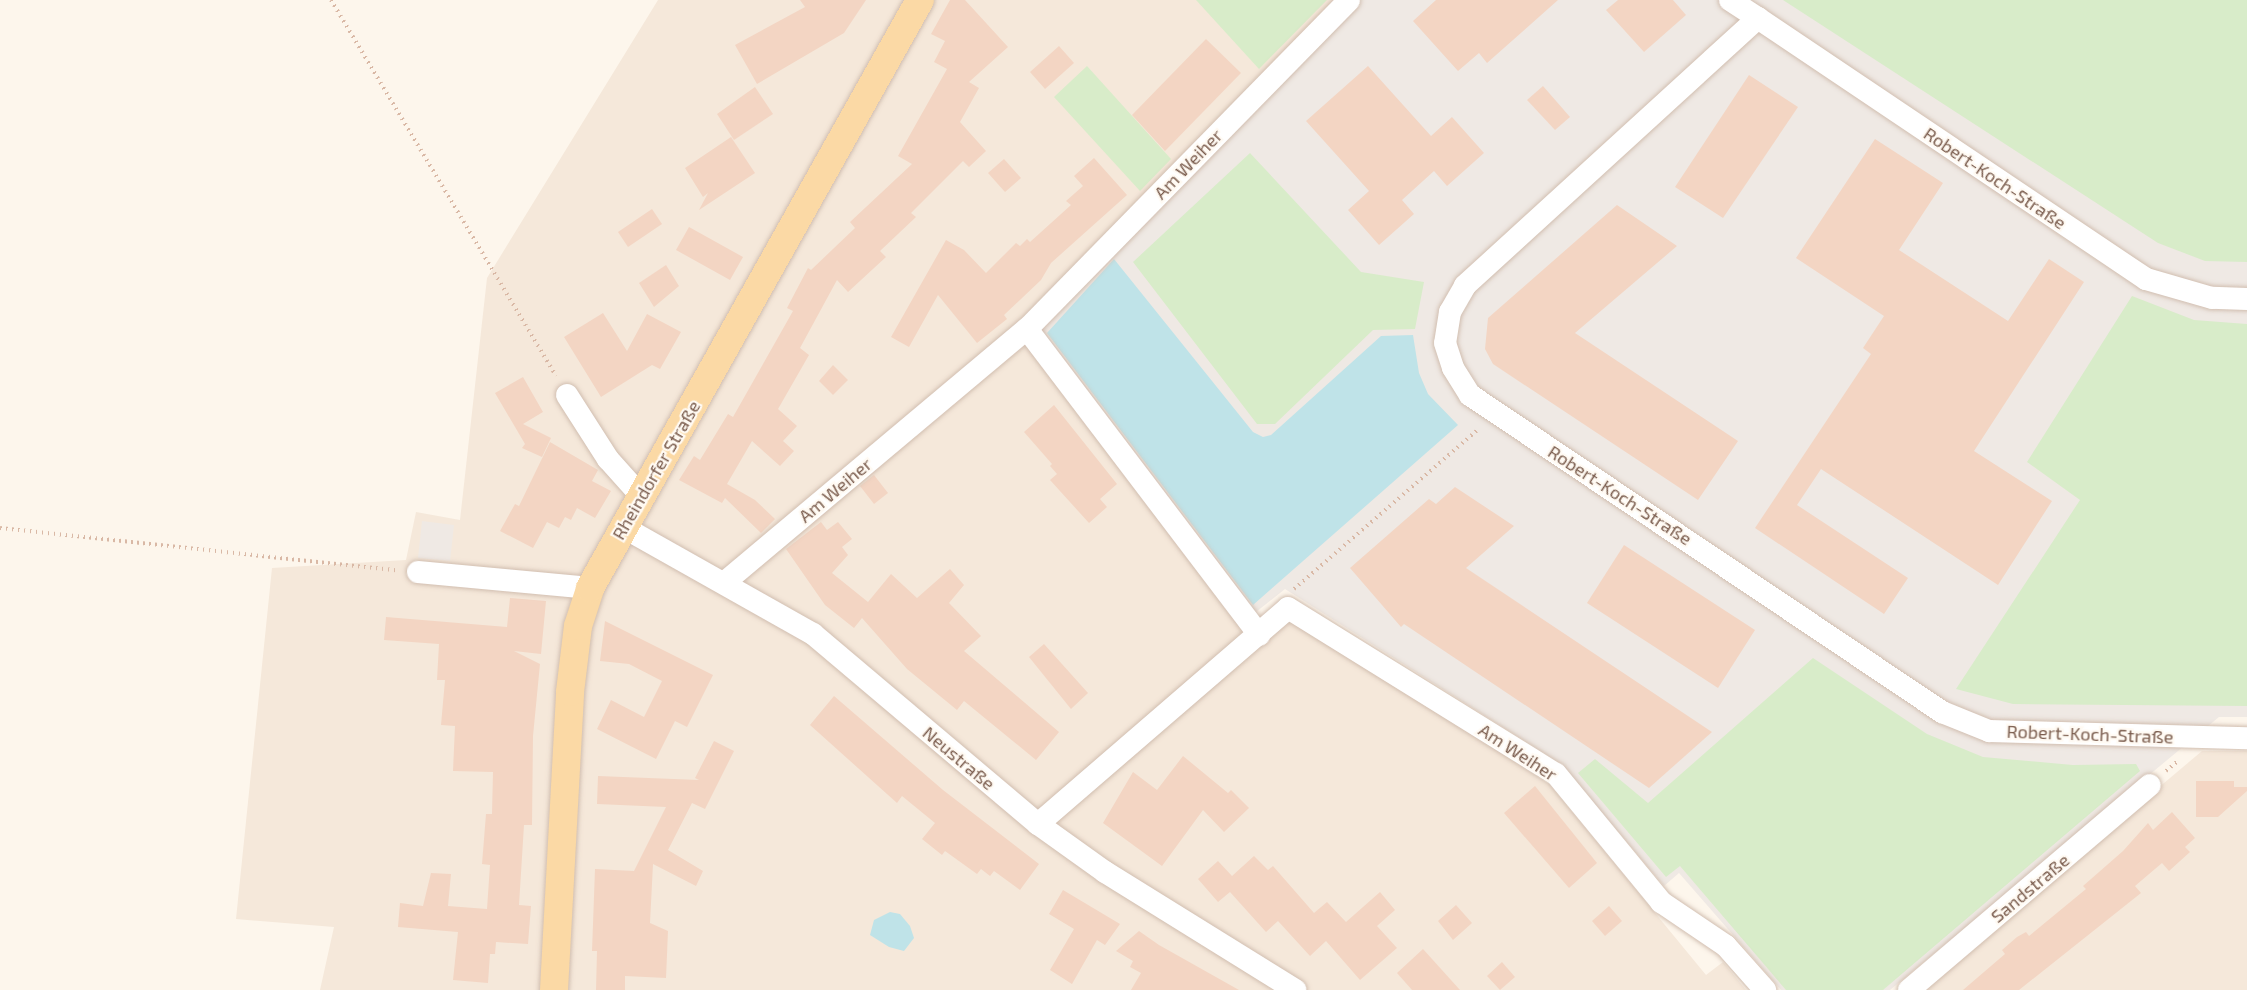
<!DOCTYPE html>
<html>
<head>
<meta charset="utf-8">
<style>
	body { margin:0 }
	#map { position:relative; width:2247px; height:990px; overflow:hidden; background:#fdf6ec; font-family:"Exo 2",sans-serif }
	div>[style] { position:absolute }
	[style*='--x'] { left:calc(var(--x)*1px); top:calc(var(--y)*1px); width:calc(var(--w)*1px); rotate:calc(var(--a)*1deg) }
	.residential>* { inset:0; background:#f5e8da }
	.industrial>* { inset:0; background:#efe9e4 }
	.green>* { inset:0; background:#d8ecc9 }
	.water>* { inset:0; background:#bfe3e8 }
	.building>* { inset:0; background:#f3d5c3 }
	.path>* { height:4px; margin-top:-2px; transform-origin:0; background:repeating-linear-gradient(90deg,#d9b8a5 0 1.5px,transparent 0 6px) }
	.roads { filter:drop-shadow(0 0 2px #d1beb0) drop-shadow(0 0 2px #d1beb0) }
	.minor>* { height:22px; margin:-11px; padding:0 11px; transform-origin:11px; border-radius:11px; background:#fff }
	.major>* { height:28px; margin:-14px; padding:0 14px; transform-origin:14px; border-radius:14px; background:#fbd9a5 }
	span { translate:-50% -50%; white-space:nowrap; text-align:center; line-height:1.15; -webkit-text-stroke:4.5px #fffaf3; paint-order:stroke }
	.street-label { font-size:18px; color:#7a5c4d }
</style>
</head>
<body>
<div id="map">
	<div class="residential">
		<i style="clip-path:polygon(658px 0,1335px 0,1018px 324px,1257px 640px,1284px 614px,1549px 784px,1706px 975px,1723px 962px,1746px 990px,320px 990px,334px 927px,236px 919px,272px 568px,406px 560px,416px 512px,460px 520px,487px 278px)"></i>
		<i style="clip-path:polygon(2202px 751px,2247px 751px,2247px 990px,1919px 990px)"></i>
	</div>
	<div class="industrial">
		<i style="clip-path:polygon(1359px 0,2247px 0,2247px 717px,2219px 717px,1890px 990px,1781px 990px,1679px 873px,1664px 886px,1561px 764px,1285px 589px,1251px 616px,1036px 333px)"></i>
		<i style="clip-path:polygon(422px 521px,454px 525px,450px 561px,418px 558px)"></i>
	</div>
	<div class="green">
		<i style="clip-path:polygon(1196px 0,1327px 0,1259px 69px)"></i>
		<i style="clip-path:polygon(1783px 0,2247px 0,2247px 262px,2205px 261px,2158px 243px)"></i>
		<i style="clip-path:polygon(1087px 66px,1171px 159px,1140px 191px,1054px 97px)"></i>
		<i style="clip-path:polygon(1250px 153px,1361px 272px,1424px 282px,1415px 329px,1373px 330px,1275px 424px,1257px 424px,1133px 262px)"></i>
		<i style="clip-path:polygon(2132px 296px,2194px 320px,2247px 324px,2247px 706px,2013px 704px,1956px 689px,2080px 500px,2027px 462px)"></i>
		<i style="clip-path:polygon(1813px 658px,1927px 734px,1983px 757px,2073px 765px,2136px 764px,2140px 771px,1883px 990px,1786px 990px,1680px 866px,1666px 877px,1578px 773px,1595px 759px,1648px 803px)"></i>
	</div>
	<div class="water">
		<i style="clip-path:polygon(1114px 259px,1253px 432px,1263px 437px,1271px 435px,1381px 336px,1413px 335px,1419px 373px,1428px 394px,1458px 425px,1253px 605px,1047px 333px)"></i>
		<i style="clip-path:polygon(890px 912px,900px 914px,910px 926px,914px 938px,904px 951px,889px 947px,870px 935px,874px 920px)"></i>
	</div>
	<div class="building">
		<i style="clip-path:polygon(800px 0,866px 0,844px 33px,757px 84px,735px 45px,805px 7px)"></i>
		<i style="clip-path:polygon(950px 0,965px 0,1008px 47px,969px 82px,979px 88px,960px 122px,986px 151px,969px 167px,963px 161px,911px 213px,916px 217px,880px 251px,886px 257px,848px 292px,837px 280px,800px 348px,809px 355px,778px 409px,797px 426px,783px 441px,794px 451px,780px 466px,752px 441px,727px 484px,755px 500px,775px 519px,761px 533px,725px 498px,722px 503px,679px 480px,694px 456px,700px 460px,728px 414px,733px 417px,793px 311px,787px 308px,808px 268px,811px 270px,855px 228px,850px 222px,912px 164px,898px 156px,947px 69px,934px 62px,945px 41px,931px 34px)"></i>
		<i style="clip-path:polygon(1436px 0,1558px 0,1487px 63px,1479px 53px,1458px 71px,1413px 21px)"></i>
		<i style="clip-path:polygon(1618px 0,1673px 0,1686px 15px,1644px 52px,1606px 10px)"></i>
		<i style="clip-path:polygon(1206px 39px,1241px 73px,1165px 151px,1132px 115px)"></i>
		<i style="clip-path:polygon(1059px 46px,1074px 63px,1045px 89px,1030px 72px)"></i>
		<i style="clip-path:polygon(1368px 66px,1431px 136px,1452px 117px,1484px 153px,1447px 186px,1434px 171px,1402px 200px,1414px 214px,1379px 245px,1348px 210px,1369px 191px,1306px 121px)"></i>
		<i style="clip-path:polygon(1749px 75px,1798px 107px,1723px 218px,1675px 187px)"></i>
		<i style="clip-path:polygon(1543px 86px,1570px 117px,1555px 130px,1527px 100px)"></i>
		<i style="clip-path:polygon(755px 87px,773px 114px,734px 140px,717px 114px)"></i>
		<i style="clip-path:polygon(731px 137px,755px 173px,699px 210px,708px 193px,703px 197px,685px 168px)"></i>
		<i style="clip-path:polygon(1875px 139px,1943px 183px,1899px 250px,2008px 321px,2049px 259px,2084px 282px,1974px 451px,2052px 501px,1998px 585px,1821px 469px,1797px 505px,1908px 578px,1884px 614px,1755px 528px,1871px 354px,1863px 348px,1884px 316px,1796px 258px)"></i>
		<i style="clip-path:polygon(1094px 158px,1127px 195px,1051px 263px,1041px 280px,1004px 315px,1007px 319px,977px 343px,938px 295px,909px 347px,891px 337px,946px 240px,964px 250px,986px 273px,1016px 243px,1020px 246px,1027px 239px,1030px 242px,1071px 205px,1066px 201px,1083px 186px,1074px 176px)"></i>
		<i style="clip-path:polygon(1004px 159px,1021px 178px,1005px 192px,988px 173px)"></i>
		<i style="clip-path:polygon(1617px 205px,1677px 246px,1575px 333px,1738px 441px,1698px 500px,1493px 364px,1485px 349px,1488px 318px)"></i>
		<i style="clip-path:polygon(652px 209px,662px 224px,628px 247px,618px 232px)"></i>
		<i style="clip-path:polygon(689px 227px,743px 257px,730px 280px,676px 250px)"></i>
		<i style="clip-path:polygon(666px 265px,679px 286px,654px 307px,639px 283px)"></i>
		<i style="clip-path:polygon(603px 313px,627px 351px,647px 314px,681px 332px,660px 369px,652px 365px,601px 397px,564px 337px)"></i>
		<i style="clip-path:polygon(833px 365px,848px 380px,833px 395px,819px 381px)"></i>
		<i style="clip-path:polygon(523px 377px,543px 412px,523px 424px,551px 438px,542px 457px,522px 448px,525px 444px,495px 393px)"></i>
		<i style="clip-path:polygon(1054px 405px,1117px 484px,1100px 499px,1107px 507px,1089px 523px,1050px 480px,1057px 474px,1050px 466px,1052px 464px,1024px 432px)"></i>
		<i style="clip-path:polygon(550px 442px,598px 470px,592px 481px,611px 491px,595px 518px,577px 508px,571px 520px,565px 517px,559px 528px,547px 522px,533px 548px,500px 531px,515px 504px,519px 506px)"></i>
		<i style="clip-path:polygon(874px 475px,888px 493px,874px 504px,860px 486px)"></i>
		<i style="clip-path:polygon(1455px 487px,1514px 526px,1466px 568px,1712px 732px,1649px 788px,1404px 624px,1401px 627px,1350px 568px,1429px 499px,1436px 504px)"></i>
		<i style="clip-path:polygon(821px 522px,827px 530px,838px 522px,852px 539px,842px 547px,848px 555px,832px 573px,868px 602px,891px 574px,917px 598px,950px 569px,964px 585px,949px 603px,981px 636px,964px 651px,1059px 732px,1036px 760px,964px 701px,957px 710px,907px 669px,862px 618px,854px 628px,825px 605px,786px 549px)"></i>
		<i style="clip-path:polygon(1624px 545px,1755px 630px,1718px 688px,1587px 603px)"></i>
		<i style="clip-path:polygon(510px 598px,546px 601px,541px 654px,514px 651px,540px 664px,533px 736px,532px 825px,524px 825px,519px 905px,531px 906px,528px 944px,496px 942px,495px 954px,490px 954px,488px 983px,453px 980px,458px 932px,398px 927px,400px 903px,423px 906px,431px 873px,451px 874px,448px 906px,487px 909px,490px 865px,482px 864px,486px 814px,492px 814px,493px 772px,453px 771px,455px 726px,441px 725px,445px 680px,437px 680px,439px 644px,384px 640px,386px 617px,507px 627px)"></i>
		<i style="clip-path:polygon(605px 621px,713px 675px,687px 727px,675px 721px,656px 759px,597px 729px,611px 700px,644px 717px,662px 681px,629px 664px,600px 661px)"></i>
		<i style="clip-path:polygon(1044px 644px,1088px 693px,1071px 709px,1029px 657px)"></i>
		<i style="clip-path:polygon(834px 696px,943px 790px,1039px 864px,1020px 890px,994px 871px,990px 876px,981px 869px,977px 874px,945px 851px,942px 855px,922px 839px,935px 823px,902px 796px,897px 803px,810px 725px)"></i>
		<i style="clip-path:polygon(714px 741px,734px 751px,705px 809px,692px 803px,668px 850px,703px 871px,696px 886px,653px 864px,650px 923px,668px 931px,666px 978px,625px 976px,625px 990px,596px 990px,597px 951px,592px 951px,595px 869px,634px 871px,666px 807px,597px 804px,598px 776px,699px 780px,695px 778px)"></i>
		<i style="clip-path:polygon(1183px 756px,1228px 793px,1231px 790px,1249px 808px,1224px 832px,1203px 810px,1162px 866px,1103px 823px,1133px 772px,1157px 790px)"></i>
		<i style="clip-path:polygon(2196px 781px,2234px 781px,2234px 787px,2247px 787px,2247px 791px,2218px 817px,2196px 817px)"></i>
		<i style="clip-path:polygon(1535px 786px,1597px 863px,1569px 888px,1504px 813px)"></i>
		<i style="clip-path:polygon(2172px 812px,2195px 838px,2185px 847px,2190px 852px,2169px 871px,2162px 863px,2135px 886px,2141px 893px,2019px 990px,1963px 990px,2005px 954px,2002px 950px,2017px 937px,2026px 932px,2029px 936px,2086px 889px,2083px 886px,2123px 851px,2148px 823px,2153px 830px)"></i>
		<i style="clip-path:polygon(1254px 856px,1268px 870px,1273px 866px,1314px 913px,1327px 902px,1346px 922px,1380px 892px,1395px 910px,1377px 926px,1397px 948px,1360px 980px,1326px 941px,1310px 956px,1278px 921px,1266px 932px,1230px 892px,1218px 902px,1198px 879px,1218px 861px,1232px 876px)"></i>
		<i style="clip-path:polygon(1063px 890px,1120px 924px,1105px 945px,1097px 940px,1072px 984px,1050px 970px,1074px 929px,1049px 914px)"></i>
		<i style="clip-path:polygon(1456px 905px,1472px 923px,1453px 940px,1438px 921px)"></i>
		<i style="clip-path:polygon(1609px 906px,1622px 921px,1605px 936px,1592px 921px)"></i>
		<i style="clip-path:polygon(1139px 931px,1159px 945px,1239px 990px,1131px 990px,1141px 973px,1130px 967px,1133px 961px,1116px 951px)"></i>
		<i style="clip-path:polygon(1423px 949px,1460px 990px,1412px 990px,1397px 973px)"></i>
		<i style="clip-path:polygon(1502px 962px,1515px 977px,1500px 990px,1487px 976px)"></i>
	</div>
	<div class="path">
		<i style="--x:331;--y:0;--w:438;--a:59.1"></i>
		<i style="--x:0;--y:528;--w:398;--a:6.1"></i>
		<i style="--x:1294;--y:589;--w:245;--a:-40.9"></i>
		<i style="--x:2166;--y:771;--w:17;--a:-40"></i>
	</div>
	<div class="roads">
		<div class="minor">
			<i style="--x:1730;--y:0;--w:33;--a:33"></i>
			<i style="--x:2247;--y:299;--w:35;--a:-178"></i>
			<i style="--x:2212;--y:298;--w:69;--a:-163.9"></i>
			<i style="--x:2146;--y:279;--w:468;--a:-146.1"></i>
			<i style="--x:1758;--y:18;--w:397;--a:137.6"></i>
			<i style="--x:1465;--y:286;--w:30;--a:120"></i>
			<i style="--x:1450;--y:312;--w:31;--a:99"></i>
			<i style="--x:1445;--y:343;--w:26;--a:72"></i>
			<i style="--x:1453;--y:368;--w:32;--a:58"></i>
			<i style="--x:1470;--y:395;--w:569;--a:33.89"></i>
			<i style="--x:1942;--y:712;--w:51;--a:22"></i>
			<i style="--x:1989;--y:731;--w:258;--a:1.6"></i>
			<i style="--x:1027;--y:329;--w:384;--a:52.8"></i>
			<i style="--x:567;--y:395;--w:76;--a:57.4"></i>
			<i style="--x:608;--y:459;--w:51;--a:48.2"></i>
			<i style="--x:623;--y:527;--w:218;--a:29.4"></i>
			<i style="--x:813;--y:634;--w:294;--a:40.2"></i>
			<i style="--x:1038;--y:824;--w:82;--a:35.6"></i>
			<i style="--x:1105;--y:872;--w:224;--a:31.8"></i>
			<i style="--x:418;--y:572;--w:173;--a:5.3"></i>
			<i style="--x:725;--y:582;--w:394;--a:-40"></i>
			<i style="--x:1027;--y:329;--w:460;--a:-45.6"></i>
			<i style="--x:1038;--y:824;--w:330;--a:-40.8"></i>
			<i style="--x:1288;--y:608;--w:315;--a:31.8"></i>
			<i style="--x:1556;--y:774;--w:166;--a:50.6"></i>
			<i style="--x:1661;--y:902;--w:78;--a:34.1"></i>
			<i style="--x:1726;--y:946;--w:59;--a:48.4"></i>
			<i style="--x:1909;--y:990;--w:316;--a:-40.4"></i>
		</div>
		<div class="major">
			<i style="--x:554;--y:990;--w:298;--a:-86.9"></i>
			<i style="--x:570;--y:692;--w:66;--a:-83.1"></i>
			<i style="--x:578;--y:626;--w:40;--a:-72"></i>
			<i style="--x:590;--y:588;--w:674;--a:-60.7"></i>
		</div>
	</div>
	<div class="street-label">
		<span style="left:1188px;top:164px;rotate:-46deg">Am Weiher</span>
		<span style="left:1995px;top:178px;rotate:34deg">Robert-Koch-Straße</span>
		<span style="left:656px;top:470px;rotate:-60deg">Rheindorfer Straße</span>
		<span style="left:835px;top:490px;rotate:-40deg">Am Weiher</span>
		<span style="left:1620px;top:495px;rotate:33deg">Robert-Koch-Straße</span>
		<span style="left:2090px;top:734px;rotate:2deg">Robert-Koch-Straße</span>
		<span style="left:1518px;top:752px;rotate:33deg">Am Weiher</span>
		<span style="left:959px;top:758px;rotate:40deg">Neustraße</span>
		<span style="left:2030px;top:888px;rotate:-40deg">Sandstraße</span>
	</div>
</div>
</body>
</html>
